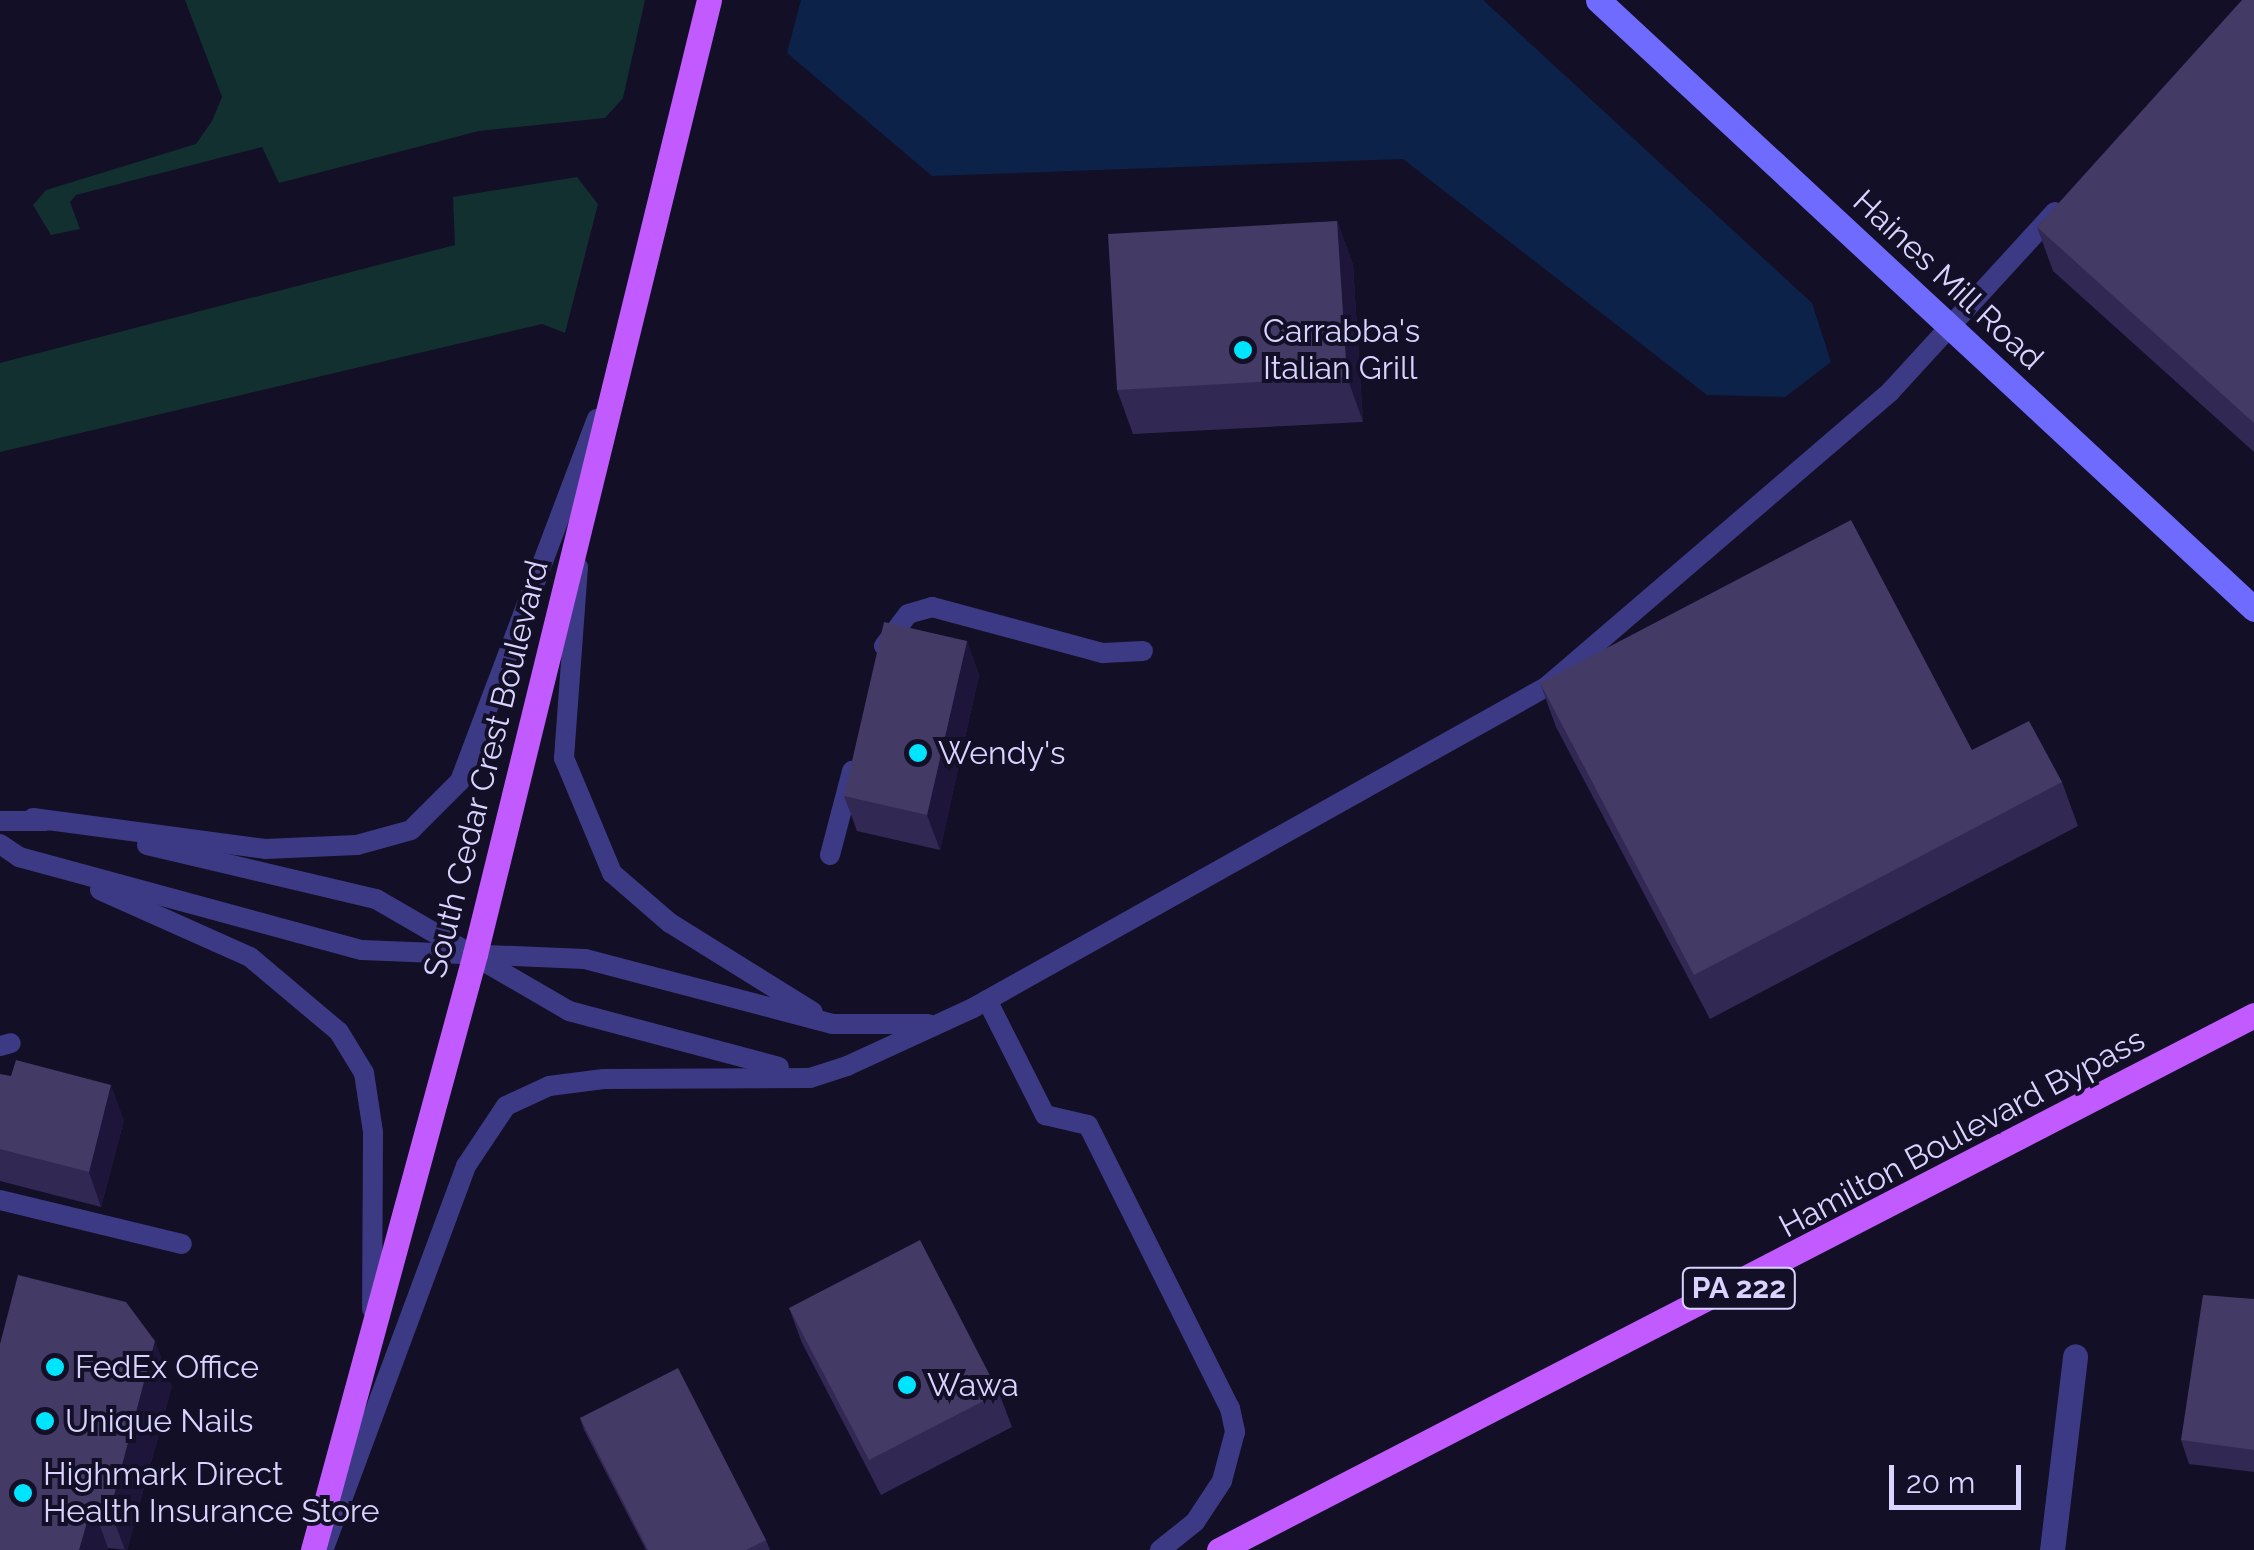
<!DOCTYPE html>
<html>
<head>
<meta charset="utf-8">
<style>
	body { margin:0 }
	#map { position:relative; width:2254px; height:1550px; overflow:hidden; background:#130f26; font-family:Raleway,sans-serif }
	div>[style] { position:absolute }
	[style*='--x'] { left:calc(var(--x)*1px); top:calc(var(--y)*1px); width:calc(var(--w)*1px); rotate:calc(var(--a)*1deg) }
	.green>* { inset:0; background:#12302f }
	.water>* { inset:0; background:#0c2248 }
	.lane>* { height:20px; margin:-10px; padding:0 10px; transform-origin:10px; border-radius:10px; background:#3d3a85 }
	.street>* { height:25px; margin:-12.5px; padding:0 12.5px; transform-origin:12.5px; border-radius:12.5px; background:#3d3a85 }
	.secondary>* { height:25px; margin:-12.5px; padding:0 12.5px; transform-origin:12.5px; border-radius:12.5px; background:#6f6bff }
	.primary>* { height:25px; margin:-12.5px; padding:0 12.5px; transform-origin:12.5px; border-radius:12.5px; background:#c25bff }
	.wall>* { inset:0; background:#312854 }
	.shaded-wall>* { inset:0; background:#1d163a }
	.building>* { inset:0; background:#433a66 }
	.dots>* { width:28px; height:28px; translate:-50% -50%; box-sizing:border-box; border:5px solid #130f26; border-radius:50% }
	span { translate:-50% -50%; white-space:nowrap; text-align:center; line-height:1.15; -webkit-text-stroke:8px #130f26; paint-order:stroke }
	.shield-label span { padding:2px 8px; background:#130f26; border:2px solid; border-radius:8px; -webkit-text-stroke-width:0 }
	.shield-label { font-size:30px; color:#d9d4ff; font-weight:700 }
	.street-label { font-size:32px; color:#d9d4ff }
	.poi-label { font-size:32px; color:#d9d4ff }
	.left { translate:0 -50%; text-align:left }
	.scale { position:absolute; left:1889px; top:1465px; width:132px; height:45px; box-sizing:border-box; border:5px solid #d9d4ff; border-top:0; padding-left:12px; font-size:30px; line-height:35px; white-space:nowrap; color:#d9d4ff; -webkit-text-stroke:8px #130f26; paint-order:stroke }
</style>
</head>
<body>
<div id="map">
	<div class="green">
		<i style="clip-path:polygon(185px 0,645px 0,623px 98px,605px 118px,479px 131px,279px 183px,262px 147px,76px 195px,70px 202px,80px 229px,51px 235px,33px 205px,46px 190px,196px 144px,212px 121px,222px 97px)"></i>
		<i style="clip-path:polygon(577px 177px,598px 204px,565px 333px,542px 324px,0 452px,0 363px,455px 245px,453px 197px)"></i>
	</div>
	<div class="water">
		<i style="clip-path:polygon(801px 0,1483px 0,1812px 303px,1831px 362px,1785px 397px,1707px 395px,1403px 159px,932px 176px,787px 53px)"></i>
	</div>
	<div class="lane">
		<i style="--x:578;--y:567;--w:192;--a:94.2"></i>
		<i style="--x:564;--y:758;--w:125;--a:67.3"></i>
		<i style="--x:612;--y:873;--w:77;--a:40.8"></i>
		<i style="--x:670;--y:923;--w:168;--a:31.9"></i>
		<i style="--x:884;--y:646;--w:40;--a:-53"></i>
		<i style="--x:908;--y:614;--w:25;--a:-16"></i>
		<i style="--x:932;--y:607;--w:177;--a:15.1"></i>
		<i style="--x:1103;--y:653;--w:40;--a:-2.9"></i>
		<i style="--x:33;--y:818;--w:234;--a:7.6"></i>
		<i style="--x:265;--y:849;--w:92;--a:-2.5"></i>
		<i style="--x:357;--y:845;--w:56;--a:-15.5"></i>
		<i style="--x:411;--y:830;--w:69;--a:-45"></i>
		<i style="--x:460;--y:781;--w:387;--a:-69.3"></i>
		<i style="--x:0;--y:821;--w:46;--a:0"></i>
		<i style="--x:0;--y:844;--w:23;--a:34"></i>
		<i style="--x:19;--y:857;--w:355;--a:15.2"></i>
		<i style="--x:362;--y:950;--w:223;--a:2.3"></i>
		<i style="--x:585;--y:959;--w:255;--a:14.7"></i>
		<i style="--x:832;--y:1024;--w:96;--a:0"></i>
		<i style="--x:147;--y:845;--w:235;--a:13.3"></i>
		<i style="--x:376;--y:899;--w:223;--a:30.1"></i>
		<i style="--x:569;--y:1011;--w:217;--a:14.9"></i>
		<i style="--x:830;--y:855;--w:87;--a:-75.3"></i>
		<i style="--x:100;--y:890;--w:164;--a:24.1"></i>
		<i style="--x:250;--y:957;--w:116;--a:40.1"></i>
		<i style="--x:339;--y:1032;--w:48;--a:58.6"></i>
		<i style="--x:364;--y:1073;--w:60;--a:81.3"></i>
		<i style="--x:373;--y:1132;--w:177;--a:90.3"></i>
		<i style="--x:987;--y:1000;--w:129;--a:63.2"></i>
		<i style="--x:1045;--y:1115;--w:44;--a:13.1"></i>
		<i style="--x:1088;--y:1125;--w:317;--a:63.4"></i>
		<i style="--x:1230;--y:1408;--w:25;--a:78"></i>
		<i style="--x:1235;--y:1432;--w:51;--a:104.9"></i>
		<i style="--x:1222;--y:1481;--w:49;--a:123.4"></i>
		<i style="--x:1195;--y:1522;--w:45;--a:141.3"></i>
		<i style="--x:0;--y:1046;--w:11;--a:-15"></i>
		<i style="--x:0;--y:1200;--w:187;--a:13.6"></i>
		<i style="--x:324;--y:1548;--w:408;--a:-69.6"></i>
		<i style="--x:466;--y:1166;--w:72;--a:-56.3"></i>
		<i style="--x:506;--y:1106;--w:47;--a:-24.9"></i>
		<i style="--x:549;--y:1086;--w:55;--a:-7.3"></i>
		<i style="--x:604;--y:1079;--w:206;--a:-0.3"></i>
		<i style="--x:810;--y:1078;--w:39;--a:-18"></i>
		<i style="--x:847;--y:1066;--w:139;--a:-24.7"></i>
		<i style="--x:973;--y:1008;--w:657;--a:-29.26"></i>
		<i style="--x:1546;--y:687;--w:453;--a:-40.6"></i>
		<i style="--x:1890;--y:392;--w:244;--a:-47.5"></i>
	</div>
	<div class="street">
		<i style="--x:2052;--y:1550;--w:195;--a:-83.2"></i>
	</div>
	<div class="secondary">
		<i style="--x:1598;--y:0;--w:895;--a:42.87"></i>
	</div>
	<div class="primary">
		<i style="--x:313;--y:1550;--w:618;--a:-74.79"></i>
		<i style="--x:475;--y:954;--w:982;--a:-76.22"></i>
		<i style="--x:1219;--y:1550;--w:1165;--a:-27.33"></i>
	</div>
	<div class="wall">
		<i style="clip-path:polygon(2254px 0,2254px 452px,2053px 271px,2037px 227px)"></i>
		<i style="clip-path:polygon(1337px 221px,1353px 265px,1363px 422px,1133px 434px,1117px 390px)"></i>
		<i style="clip-path:polygon(967px 641px,979px 675px,940px 850px,857px 831px,844px 796px)"></i>
		<i style="clip-path:polygon(1540px 683px,1972px 750px,2062px 782px,2078px 826px,1710px 1019px,1556px 727px)"></i>
		<i style="clip-path:polygon(0 1074px,124px 1120px,101px 1207px,0 1181px)"></i>
		<i style="clip-path:polygon(2254px 1299px,2254px 1472px,2189px 1464px,2181px 1440px)"></i>
		<i style="clip-path:polygon(789px 1308px,999px 1393px,1012px 1427px,881px 1495px,802px 1343px)"></i>
		<i style="clip-path:polygon(172px 1386px,127px 1550px,108px 1548px,107px 1550px,0 1550px)"></i>
		<i style="clip-path:polygon(580px 1418px,766px 1540px,770px 1550px,646px 1550px,584px 1430px)"></i>
	</div>
	<div class="shaded-wall">
		<i style="clip-path:polygon(1337px 221px,1353px 265px,1363px 422px,1347px 377px)"></i>
		<i style="clip-path:polygon(967px 641px,979px 675px,940px 850px,927px 815px)"></i>
		<i style="clip-path:polygon(111px 1085px,124px 1120px,101px 1207px,89px 1172px)"></i>
		<i style="clip-path:polygon(155px 1341px,172px 1386px,127px 1550px,125px 1550px,110px 1510px)"></i>
		<i style="clip-path:polygon(92px 1504px,108px 1548px,107px 1550px,79px 1550px)"></i>
	</div>
	<div class="building">
		<i style="clip-path:polygon(2242px 0,2254px 0,2254px 423px,2037px 227px)"></i>
		<i style="clip-path:polygon(1337px 221px,1347px 377px,1117px 390px,1108px 234px)"></i>
		<i style="clip-path:polygon(1851px 520px,1972px 750px,2029px 721px,2062px 782px,1694px 975px,1540px 683px)"></i>
		<i style="clip-path:polygon(884px 622px,967px 641px,927px 815px,844px 796px)"></i>
		<i style="clip-path:polygon(16px 1060px,111px 1085px,89px 1172px,0 1149px,0 1074px,11px 1076px)"></i>
		<i style="clip-path:polygon(920px 1240px,999px 1393px,869px 1460px,789px 1308px)"></i>
		<i style="clip-path:polygon(18px 1275px,126px 1302px,155px 1341px,110px 1510px,92px 1504px,79px 1550px,0 1550px,0 1344px)"></i>
		<i style="clip-path:polygon(2203px 1295px,2254px 1299px,2254px 1450px,2181px 1440px)"></i>
		<i style="clip-path:polygon(678px 1368px,766px 1540px,746px 1550px,648px 1550px,580px 1418px)"></i>
	</div>
	<div class="dots">
		<i style="left:1243px;top:350px;background:#00e5ff"></i>
		<i style="left:918px;top:753px;background:#00e5ff"></i>
		<i style="left:55px;top:1367px;background:#00e5ff"></i>
		<i style="left:907px;top:1385px;background:#00e5ff"></i>
		<i style="left:45px;top:1421px;background:#00e5ff"></i>
		<i style="left:23px;top:1493px;background:#00e5ff"></i>
	</div>
	<div class="shield-label">
		<span style="left:1739px;top:1288px">PA 222</span>
	</div>
	<div class="street-label">
		<span style="left:1948px;top:280px;rotate:43deg">Haines Mill Road</span>
		<span style="left:486px;top:769px;rotate:-76deg">South Cedar Crest Boulevard</span>
		<span style="left:1962px;top:1133px;rotate:-28deg">Hamilton Boulevard Bypass</span>
	</div>
	<div class="poi-label">
		<span class="left" style="left:1263px;top:350px">Carrabba's<br>Italian Grill</span>
		<span class="left" style="left:938px;top:753px">Wendy's</span>
		<span class="left" style="left:75px;top:1367px">FedEx Office</span>
		<span class="left" style="left:927px;top:1385px">Wawa</span>
		<span class="left" style="left:65px;top:1421px">Unique Nails</span>
		<span class="left" style="left:43px;top:1493px">Highmark Direct<br>Health Insurance Store</span>
	</div>
	<div class="scale">20 m</div>
</div>
</body>
</html>
